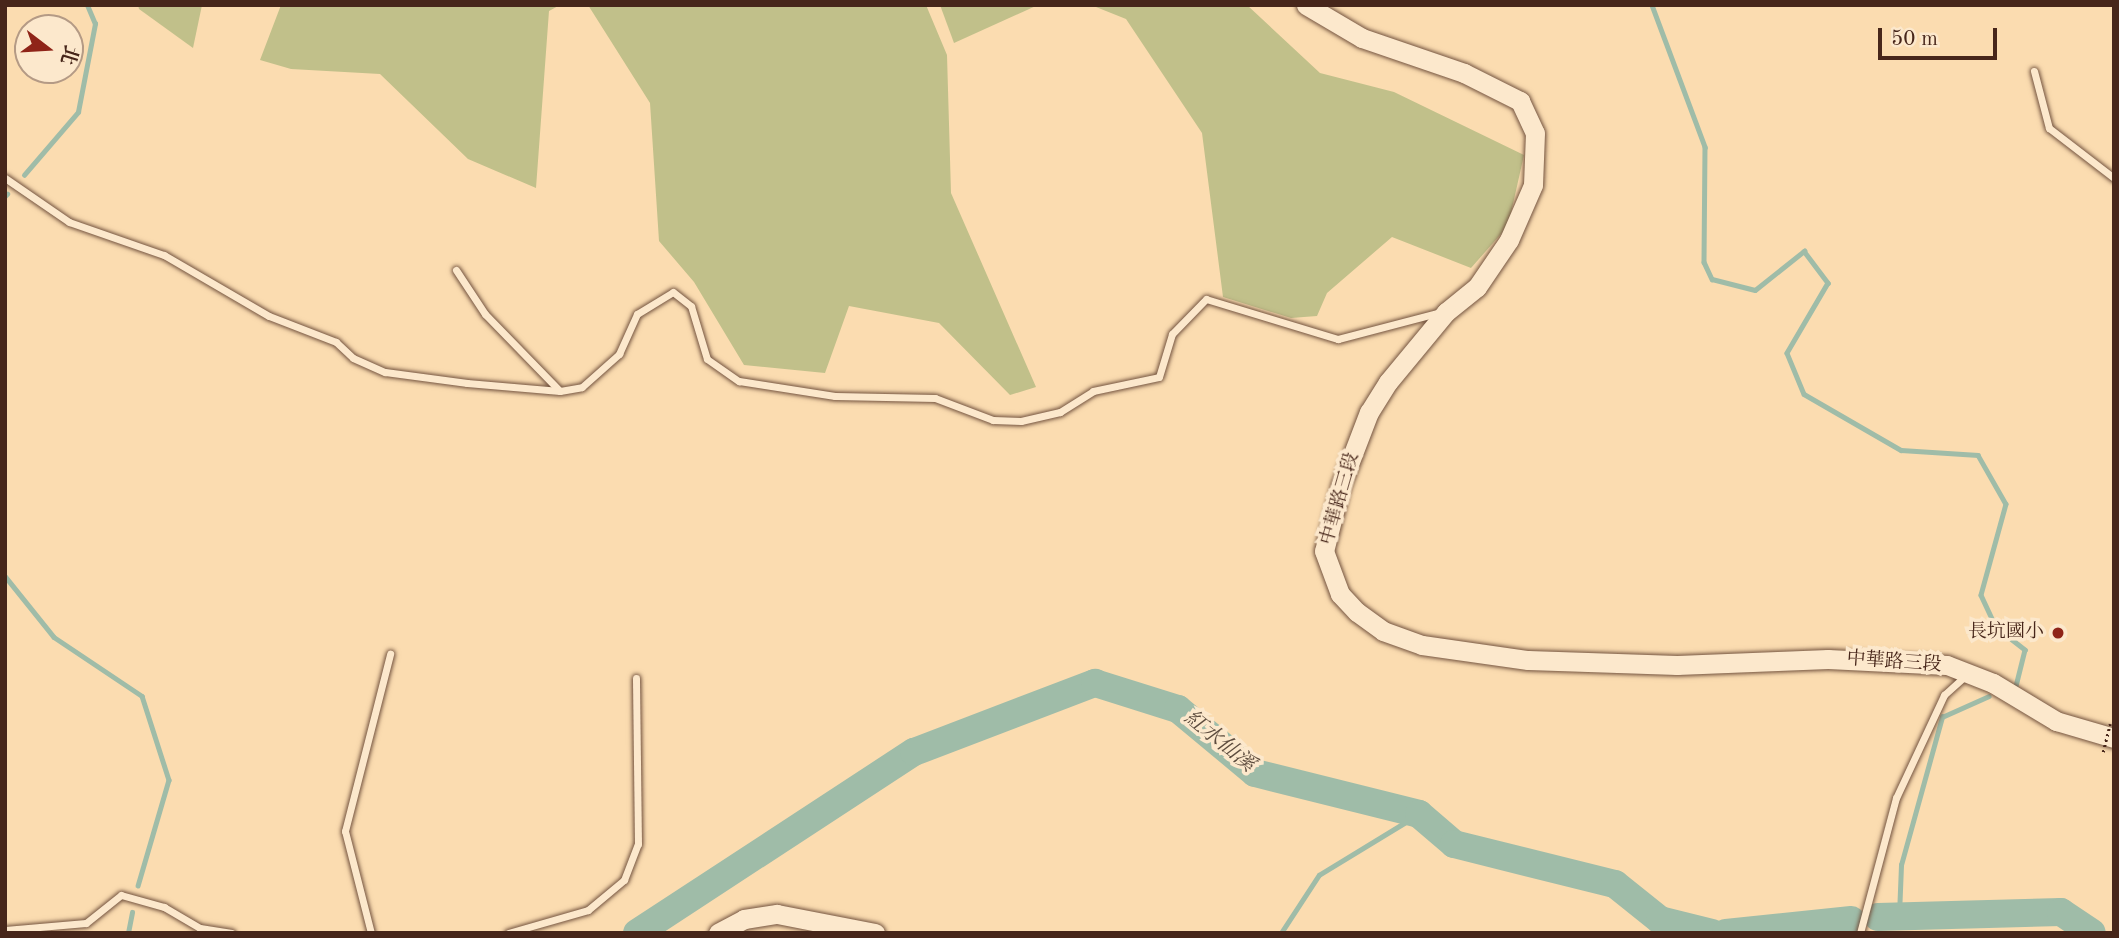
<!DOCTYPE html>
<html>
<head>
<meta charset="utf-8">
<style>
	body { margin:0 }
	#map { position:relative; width:2119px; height:938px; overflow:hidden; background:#fbdcb0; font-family:"Old Standard TT","Noto Serif TC",serif }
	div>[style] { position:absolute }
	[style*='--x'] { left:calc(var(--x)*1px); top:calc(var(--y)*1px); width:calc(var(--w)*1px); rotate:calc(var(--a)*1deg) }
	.green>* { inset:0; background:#c1c08a }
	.stream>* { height:4.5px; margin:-2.25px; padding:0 2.25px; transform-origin:2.25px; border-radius:2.25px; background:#9fbca8 }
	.river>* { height:28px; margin:-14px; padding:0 14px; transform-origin:14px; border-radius:14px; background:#9fbca8 }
	.roads { filter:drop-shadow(0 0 2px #745440) drop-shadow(0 0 2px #745440) }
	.lane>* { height:7px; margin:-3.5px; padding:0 3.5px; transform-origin:3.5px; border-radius:3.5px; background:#fce8cc }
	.secondary>* { height:19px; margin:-9.5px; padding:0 9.5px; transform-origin:9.5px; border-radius:9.5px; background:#fce8cc }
	.path-bridge>* { height:2.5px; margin-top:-1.25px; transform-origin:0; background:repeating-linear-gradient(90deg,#47261a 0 2px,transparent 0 5.5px) }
	.dots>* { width:19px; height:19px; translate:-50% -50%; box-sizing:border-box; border:4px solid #fce8cc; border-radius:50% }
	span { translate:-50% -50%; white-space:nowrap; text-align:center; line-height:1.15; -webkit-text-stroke:7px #fce8cc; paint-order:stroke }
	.street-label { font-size:19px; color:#47261a }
	.poi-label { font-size:19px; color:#47261a }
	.right { translate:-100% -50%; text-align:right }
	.water-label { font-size:21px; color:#5d4c3e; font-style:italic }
	.frame { position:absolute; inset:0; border:7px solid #47261a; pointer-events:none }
	.north { position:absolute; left:14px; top:14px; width:70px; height:70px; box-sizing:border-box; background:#fce8cc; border:2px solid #b49a85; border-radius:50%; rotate:107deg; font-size:19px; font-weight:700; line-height:28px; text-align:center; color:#47261a }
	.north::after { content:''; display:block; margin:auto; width:24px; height:32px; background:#8f2418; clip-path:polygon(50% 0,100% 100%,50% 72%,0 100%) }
	.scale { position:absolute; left:1878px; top:28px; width:119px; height:32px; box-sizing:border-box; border:4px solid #47261a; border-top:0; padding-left:9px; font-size:21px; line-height:24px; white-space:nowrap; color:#47261a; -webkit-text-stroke:5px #fce8cc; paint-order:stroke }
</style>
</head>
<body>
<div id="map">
	<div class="green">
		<i style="clip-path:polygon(138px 5px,202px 5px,193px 48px,139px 9px)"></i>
		<i style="clip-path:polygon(281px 5px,560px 5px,549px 11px,536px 188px,468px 159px,380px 74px,291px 69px,260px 60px)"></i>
		<i style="clip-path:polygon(588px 5px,926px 5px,947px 55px,951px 193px,1036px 387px,1010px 395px,939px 323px,849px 306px,825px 373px,744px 365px,694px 282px,659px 241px,650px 103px)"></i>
		<i style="clip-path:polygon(940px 5px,1038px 5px,954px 43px)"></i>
		<i style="clip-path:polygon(1091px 5px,1247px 5px,1320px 73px,1394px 92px,1524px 155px,1508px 226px,1471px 268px,1392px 237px,1327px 293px,1317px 316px,1291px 318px,1223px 297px,1202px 133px,1126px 19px)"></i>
	</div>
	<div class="stream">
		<i style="--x:1652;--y:5;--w:152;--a:69.5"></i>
		<i style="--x:1705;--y:147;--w:115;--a:90.5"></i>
		<i style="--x:1704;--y:262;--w:19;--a:65"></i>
		<i style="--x:1712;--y:279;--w:44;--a:14.3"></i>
		<i style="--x:1755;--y:290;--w:63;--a:-38.5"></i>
		<i style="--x:1804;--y:251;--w:40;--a:53"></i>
		<i style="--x:1828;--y:283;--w:81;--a:120.4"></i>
		<i style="--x:1787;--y:353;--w:44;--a:67.5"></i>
		<i style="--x:1804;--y:394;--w:112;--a:30"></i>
		<i style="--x:1901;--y:450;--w:77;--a:3.7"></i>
		<i style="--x:1978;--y:455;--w:56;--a:60.3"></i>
		<i style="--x:2006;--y:504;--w:94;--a:105.4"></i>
		<i style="--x:1981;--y:595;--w:35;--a:65"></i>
		<i style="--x:1996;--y:627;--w:37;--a:38"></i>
		<i style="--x:2025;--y:650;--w:36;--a:104"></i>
		<i style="--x:24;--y:175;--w:83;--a:-49.4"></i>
		<i style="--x:78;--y:112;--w:90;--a:-79.1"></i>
		<i style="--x:95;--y:24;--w:21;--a:-113"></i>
		<i style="--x:5;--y:196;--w:3;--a:-45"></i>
		<i style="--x:5;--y:576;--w:78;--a:51.2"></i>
		<i style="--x:54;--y:637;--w:106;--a:33.8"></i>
		<i style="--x:142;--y:696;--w:88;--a:72.2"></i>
		<i style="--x:169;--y:780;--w:110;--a:106.3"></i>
		<i style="--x:1899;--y:915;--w:50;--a:-87.7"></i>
		<i style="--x:1901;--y:865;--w:154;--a:-74.5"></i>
		<i style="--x:1942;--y:717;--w:51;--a:-24.1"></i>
		<i style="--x:128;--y:933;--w:21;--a:-79"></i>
		<i style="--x:1281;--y:933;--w:69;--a:-56.8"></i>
		<i style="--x:1319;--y:875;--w:117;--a:-31.4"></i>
	</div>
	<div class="river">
		<i style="--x:1878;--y:917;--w:183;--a:-1.6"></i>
		<i style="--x:2061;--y:912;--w:37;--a:34"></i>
		<i style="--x:637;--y:933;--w:331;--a:-33.2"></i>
		<i style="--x:914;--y:752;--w:194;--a:-20.9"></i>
		<i style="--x:1095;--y:683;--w:87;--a:17.4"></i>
		<i style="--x:1178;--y:709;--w:100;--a:39.7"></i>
		<i style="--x:1255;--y:773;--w:169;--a:14"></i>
		<i style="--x:1419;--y:814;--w:46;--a:40.6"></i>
		<i style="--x:1454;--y:844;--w:166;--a:14"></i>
		<i style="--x:1615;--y:884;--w:58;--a:38.7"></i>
		<i style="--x:1660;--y:920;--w:54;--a:14"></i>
		<i style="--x:1726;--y:933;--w:126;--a:-5.9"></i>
	</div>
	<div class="roads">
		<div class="lane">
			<i style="--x:2034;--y:71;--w:59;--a:75.3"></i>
			<i style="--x:2049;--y:128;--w:82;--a:37.6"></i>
			<i style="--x:5;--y:178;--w:78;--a:34.5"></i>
			<i style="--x:69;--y:222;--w:101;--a:19.2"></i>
			<i style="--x:164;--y:255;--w:121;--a:30.2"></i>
			<i style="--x:269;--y:316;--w:72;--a:21.2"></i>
			<i style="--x:336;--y:342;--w:23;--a:43"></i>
			<i style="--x:353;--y:358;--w:35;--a:24"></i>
			<i style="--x:385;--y:372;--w:83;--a:7.6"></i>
			<i style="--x:467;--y:383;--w:93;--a:4.9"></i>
			<i style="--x:560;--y:391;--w:22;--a:-10"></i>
			<i style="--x:582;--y:387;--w:50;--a:-41.7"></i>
			<i style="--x:619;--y:354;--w:44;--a:-65.8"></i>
			<i style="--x:637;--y:314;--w:42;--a:-31.4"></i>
			<i style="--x:673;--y:292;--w:23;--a:38"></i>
			<i style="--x:691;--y:306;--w:55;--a:73.2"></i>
			<i style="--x:707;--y:359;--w:39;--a:35"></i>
			<i style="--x:739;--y:381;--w:97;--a:8.9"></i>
			<i style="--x:835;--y:396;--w:100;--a:1.1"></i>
			<i style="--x:935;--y:398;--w:62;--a:20.8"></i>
			<i style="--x:993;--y:420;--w:28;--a:2"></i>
			<i style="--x:1021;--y:421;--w:40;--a:-13"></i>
			<i style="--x:1060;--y:412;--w:39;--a:-32"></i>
			<i style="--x:1093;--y:391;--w:67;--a:-12"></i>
			<i style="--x:1159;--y:377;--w:45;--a:-73.2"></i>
			<i style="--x:1172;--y:334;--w:49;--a:-45.8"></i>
			<i style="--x:1206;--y:299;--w:138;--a:16.9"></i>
			<i style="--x:1338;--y:339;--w:106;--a:-14.7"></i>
			<i style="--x:456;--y:270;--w:53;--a:56.6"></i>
			<i style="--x:485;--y:314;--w:107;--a:45.8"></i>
			<i style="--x:5;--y:930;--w:81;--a:-4.9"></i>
			<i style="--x:86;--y:923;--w:45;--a:-38.7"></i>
			<i style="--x:121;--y:895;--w:45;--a:15.6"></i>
			<i style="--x:164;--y:907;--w:42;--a:30.3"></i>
			<i style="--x:200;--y:928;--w:32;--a:9"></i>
			<i style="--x:371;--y:933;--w:105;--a:-104.3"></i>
			<i style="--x:345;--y:831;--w:183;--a:-75.7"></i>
			<i style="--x:508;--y:933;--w:83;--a:-16"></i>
			<i style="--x:588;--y:910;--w:47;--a:-39.8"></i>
			<i style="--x:624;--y:880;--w:39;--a:-69"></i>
			<i style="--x:638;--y:844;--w:166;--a:-90.7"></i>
			<i style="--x:1860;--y:933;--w:140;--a:-75.1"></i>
			<i style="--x:1896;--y:798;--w:114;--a:-65"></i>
			<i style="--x:1944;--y:695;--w:30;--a:-42"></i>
		</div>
		<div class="secondary">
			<i style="--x:1306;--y:5;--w:65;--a:30.5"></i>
			<i style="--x:1362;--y:38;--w:108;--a:18.9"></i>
			<i style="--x:1464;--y:73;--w:63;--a:26.6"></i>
			<i style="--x:1520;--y:101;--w:35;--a:65"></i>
			<i style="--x:1535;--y:133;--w:52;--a:92.2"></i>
			<i style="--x:1533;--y:185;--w:60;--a:113.6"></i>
			<i style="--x:1509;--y:240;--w:57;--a:124.2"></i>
			<i style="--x:1477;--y:287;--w:40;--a:141"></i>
			<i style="--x:1446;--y:312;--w:91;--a:129.6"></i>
			<i style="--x:1388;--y:382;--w:36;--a:122"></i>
			<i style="--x:1369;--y:412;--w:78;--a:111"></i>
			<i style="--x:1341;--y:485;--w:68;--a:104.4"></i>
			<i style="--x:1324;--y:551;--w:46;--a:69.6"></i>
			<i style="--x:1340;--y:594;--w:25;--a:47"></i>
			<i style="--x:1357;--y:612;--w:32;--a:36"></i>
			<i style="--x:1383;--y:631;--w:41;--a:19.7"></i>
			<i style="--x:1422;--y:645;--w:107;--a:8.1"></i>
			<i style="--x:1528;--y:660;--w:149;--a:1.9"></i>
			<i style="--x:1677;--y:665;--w:151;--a:-2.3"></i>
			<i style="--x:1828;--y:659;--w:119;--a:2.9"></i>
			<i style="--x:1947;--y:665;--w:49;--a:21.4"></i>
			<i style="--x:1993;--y:683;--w:74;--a:31.1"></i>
			<i style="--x:2056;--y:721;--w:60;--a:16.3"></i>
			<i style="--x:718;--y:933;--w:30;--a:-28"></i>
			<i style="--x:744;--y:919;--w:33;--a:-9"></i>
			<i style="--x:777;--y:914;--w:100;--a:11"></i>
		</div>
	</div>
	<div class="path-bridge">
		<i style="--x:2103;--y:752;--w:29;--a:-76"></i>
	</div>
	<div class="dots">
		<i style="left:2058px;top:633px;background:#8f2418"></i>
	</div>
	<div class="street-label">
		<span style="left:1341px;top:499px;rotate:-74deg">中華路三段</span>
		<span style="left:1894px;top:663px;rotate:4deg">中華路三段</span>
	</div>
	<div class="poi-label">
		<span class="right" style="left:2044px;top:633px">長坑國小</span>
	</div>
	<div class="water-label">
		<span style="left:1219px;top:742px;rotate:39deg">紅水仙溪</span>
	</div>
	<div class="frame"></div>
	<div class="north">北</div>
	<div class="scale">50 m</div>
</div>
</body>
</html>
